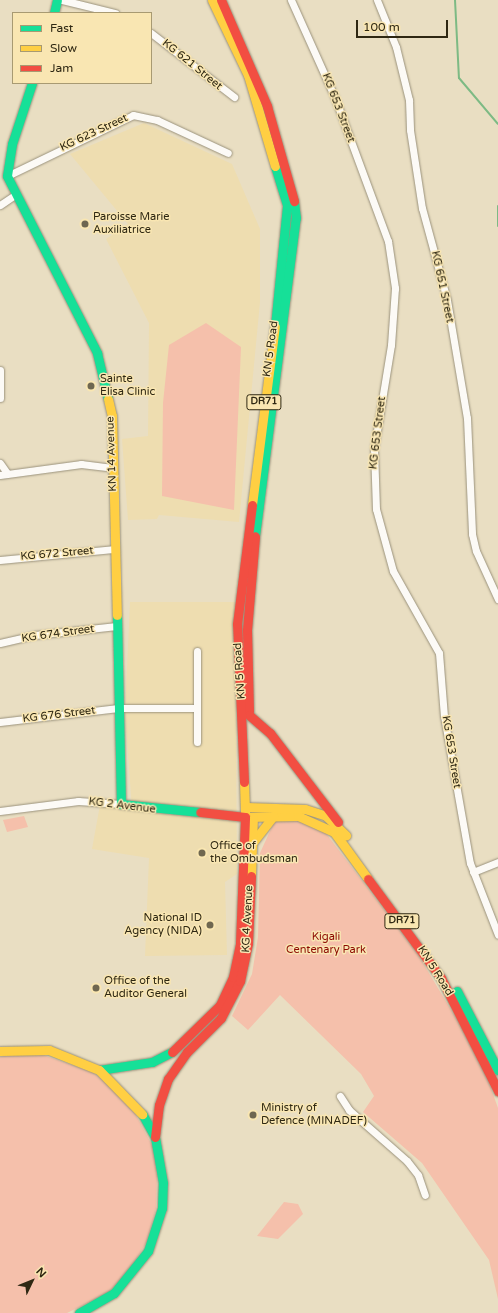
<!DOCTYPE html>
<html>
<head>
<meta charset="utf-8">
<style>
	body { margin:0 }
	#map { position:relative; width:498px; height:1313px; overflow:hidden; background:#e9dec2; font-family:"Varela Round",sans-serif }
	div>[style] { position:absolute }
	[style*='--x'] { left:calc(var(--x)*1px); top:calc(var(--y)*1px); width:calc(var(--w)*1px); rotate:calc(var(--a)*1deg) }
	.built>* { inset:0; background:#eeddb0 }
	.green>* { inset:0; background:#f5c0ab }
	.stream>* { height:2px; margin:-1px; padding:0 1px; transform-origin:1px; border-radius:1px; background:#7dba84 }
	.roads { filter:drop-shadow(0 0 1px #9a927c) drop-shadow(0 0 1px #9a927c) }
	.street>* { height:7px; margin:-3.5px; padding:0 3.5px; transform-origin:3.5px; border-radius:3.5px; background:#fcfaf6 }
	.fast>* { height:9px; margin:-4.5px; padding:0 4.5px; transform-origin:4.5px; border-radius:4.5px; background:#16e098 }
	.slow>* { height:9px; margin:-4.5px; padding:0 4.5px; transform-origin:4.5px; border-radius:4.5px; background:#ffcf43 }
	.jam>* { height:9px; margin:-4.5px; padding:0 4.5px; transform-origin:4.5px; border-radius:4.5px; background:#f24e42 }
	.dots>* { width:11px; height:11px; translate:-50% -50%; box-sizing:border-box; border:2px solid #f9e6b2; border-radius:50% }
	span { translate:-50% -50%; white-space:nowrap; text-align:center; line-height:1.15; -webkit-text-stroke:3px #f9e6b2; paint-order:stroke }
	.shield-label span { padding:1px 3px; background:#f9e6b2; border:1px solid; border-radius:3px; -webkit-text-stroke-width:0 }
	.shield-label { font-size:10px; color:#2e2712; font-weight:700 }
	.street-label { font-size:11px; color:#2e2712 }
	.poi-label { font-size:11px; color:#2e2712 }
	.left { translate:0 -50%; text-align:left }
	.right { translate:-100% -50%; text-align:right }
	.park-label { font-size:11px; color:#8d0900 }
	.legend { position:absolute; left:12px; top:12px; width:140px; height:72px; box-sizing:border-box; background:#f9e6b2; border:1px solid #a89a72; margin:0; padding:5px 7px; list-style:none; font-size:12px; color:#2e2712 }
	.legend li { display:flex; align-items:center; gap:8px; height:20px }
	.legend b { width:20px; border:1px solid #a89a72 }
	.north { position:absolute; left:12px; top:1261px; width:40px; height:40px; -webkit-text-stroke:3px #f9e6b2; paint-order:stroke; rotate:47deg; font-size:11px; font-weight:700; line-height:16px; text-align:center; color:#2e2712 }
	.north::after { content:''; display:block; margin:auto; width:14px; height:18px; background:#2e2712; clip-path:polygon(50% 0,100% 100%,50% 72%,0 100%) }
	.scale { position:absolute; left:356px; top:20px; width:92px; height:18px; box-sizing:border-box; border:2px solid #2e2712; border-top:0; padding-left:5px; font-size:12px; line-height:14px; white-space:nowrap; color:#2e2712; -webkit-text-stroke:3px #f9e6b2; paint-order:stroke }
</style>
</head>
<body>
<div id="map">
	<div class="built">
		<i style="clip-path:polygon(144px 123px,232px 164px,260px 229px,260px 302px,239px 522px,159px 515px,157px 519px,128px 520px,122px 439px,148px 436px,149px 323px,106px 239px,128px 224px,70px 154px)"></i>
		<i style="clip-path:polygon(130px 602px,235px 602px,237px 874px,225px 882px,227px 955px,145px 956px,149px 858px,92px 849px,100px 805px,132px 809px,125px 713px)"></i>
	</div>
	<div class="green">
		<i style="clip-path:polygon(206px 323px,241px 347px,234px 510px,162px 496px,163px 403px,169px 345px)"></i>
		<i style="clip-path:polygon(24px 816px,28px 827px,7px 832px,3px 820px)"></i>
		<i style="clip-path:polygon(275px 820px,305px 821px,325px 832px,417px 953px,463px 1030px,489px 1083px,498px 1108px,498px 1299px,489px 1260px,422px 1163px,363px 1112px,374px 1096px,361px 1074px,280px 995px,248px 1030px,232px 1016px,252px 974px,258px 937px,260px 853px)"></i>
		<i style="clip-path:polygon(15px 1054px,43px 1055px,92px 1072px,114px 1088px,131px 1106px,153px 1147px,157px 1176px,156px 1208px,147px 1241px,130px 1270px,108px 1293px,67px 1313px,0 1313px,0 1057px)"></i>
		<i style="clip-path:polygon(284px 1202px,298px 1204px,303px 1214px,278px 1239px,257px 1236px)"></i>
	</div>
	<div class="stream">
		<i style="--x:455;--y:0;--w:78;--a:87.1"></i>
		<i style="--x:459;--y:78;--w:60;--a:49.7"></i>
		<i style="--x:498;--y:206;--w:20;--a:90"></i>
	</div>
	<div class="roads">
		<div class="street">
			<i style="--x:62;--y:0;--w:55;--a:13.8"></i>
			<i style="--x:291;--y:0;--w:107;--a:65.8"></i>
			<i style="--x:335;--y:98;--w:153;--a:69.7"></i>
			<i style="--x:388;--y:241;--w:48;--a:81.5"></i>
			<i style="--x:395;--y:288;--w:57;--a:94"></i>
			<i style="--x:391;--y:345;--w:105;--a:99.3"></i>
			<i style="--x:374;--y:449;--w:60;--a:88.1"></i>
			<i style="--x:376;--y:509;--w:64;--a:74.7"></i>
			<i style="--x:393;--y:571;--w:94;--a:60.7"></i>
			<i style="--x:439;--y:653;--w:63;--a:85.5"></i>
			<i style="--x:444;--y:716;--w:149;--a:80"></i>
			<i style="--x:470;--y:863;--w:77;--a:68.7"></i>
			<i style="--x:377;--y:0;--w:51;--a:68"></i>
			<i style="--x:396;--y:47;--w:55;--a:76.2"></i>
			<i style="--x:409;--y:100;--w:30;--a:88"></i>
			<i style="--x:410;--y:130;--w:79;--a:81.3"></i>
			<i style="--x:422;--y:208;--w:95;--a:74.8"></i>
			<i style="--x:447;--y:300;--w:120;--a:80.4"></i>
			<i style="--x:467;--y:418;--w:116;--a:87.5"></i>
			<i style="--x:472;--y:534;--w:17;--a:77"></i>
			<i style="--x:476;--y:551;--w:53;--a:65.4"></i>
			<i style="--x:151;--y:33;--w:105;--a:37.6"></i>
			<i style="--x:7;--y:176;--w:140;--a:-25.8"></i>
			<i style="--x:133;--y:115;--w:25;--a:12"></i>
			<i style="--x:157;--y:120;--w:78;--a:24.9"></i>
			<i style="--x:0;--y:205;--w:18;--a:-34"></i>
			<i style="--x:0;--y:370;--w:28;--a:90"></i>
			<i style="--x:0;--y:463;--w:12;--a:55"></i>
			<i style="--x:0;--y:475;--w:82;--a:-7.7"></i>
			<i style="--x:81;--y:464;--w:32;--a:7"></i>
			<i style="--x:0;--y:560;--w:116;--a:-5.5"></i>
			<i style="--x:0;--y:643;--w:36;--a:-13"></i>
			<i style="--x:35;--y:635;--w:82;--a:-6.3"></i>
			<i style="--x:0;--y:722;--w:119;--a:-6.8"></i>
			<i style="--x:118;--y:708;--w:78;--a:0"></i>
			<i style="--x:197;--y:742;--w:91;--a:-90"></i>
			<i style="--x:0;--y:811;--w:79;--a:-7.3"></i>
			<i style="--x:78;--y:801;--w:43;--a:4"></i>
			<i style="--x:473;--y:872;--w:27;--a:-22"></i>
			<i style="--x:340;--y:1096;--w:17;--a:57"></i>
			<i style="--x:349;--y:1110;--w:77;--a:41.3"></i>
			<i style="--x:407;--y:1161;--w:18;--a:52"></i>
			<i style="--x:418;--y:1175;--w:21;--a:71"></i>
		</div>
		<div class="fast">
			<i style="--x:54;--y:13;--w:13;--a:-77"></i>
			<i style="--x:32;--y:83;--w:64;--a:108.2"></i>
			<i style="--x:12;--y:144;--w:32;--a:99"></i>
			<i style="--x:7;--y:176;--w:199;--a:63"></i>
			<i style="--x:97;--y:353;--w:47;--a:76.6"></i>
			<i style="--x:275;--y:326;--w:122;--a:-84.3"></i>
			<i style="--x:287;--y:205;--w:41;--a:-107.1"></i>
			<i style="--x:255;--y:536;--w:321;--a:-82.7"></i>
			<i style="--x:296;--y:218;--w:17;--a:-97"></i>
			<i style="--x:117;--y:615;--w:189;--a:88.8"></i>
			<i style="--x:121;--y:804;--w:79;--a:5.8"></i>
			<i style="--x:457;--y:991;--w:89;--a:62.6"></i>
			<i style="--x:99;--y:1070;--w:54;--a:-8.6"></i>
			<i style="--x:152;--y:1062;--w:22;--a:-27"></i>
			<i style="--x:79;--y:1313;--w:40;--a:-29.7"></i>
			<i style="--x:114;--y:1293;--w:54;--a:-51"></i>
			<i style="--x:148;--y:1251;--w:45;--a:-72"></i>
			<i style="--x:162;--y:1208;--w:25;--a:-88"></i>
			<i style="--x:163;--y:1183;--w:47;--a:-99.9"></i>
			<i style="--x:155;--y:1137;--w:26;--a:-119"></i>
		</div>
		<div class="slow">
			<i style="--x:212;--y:0;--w:83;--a:64.4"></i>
			<i style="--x:248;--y:75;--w:95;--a:73.5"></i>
			<i style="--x:108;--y:399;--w:17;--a:77"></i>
			<i style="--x:112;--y:416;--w:199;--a:88.6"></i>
			<i style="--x:252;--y:505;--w:180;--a:-82.7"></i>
			<i style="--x:244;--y:782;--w:35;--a:88"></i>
			<i style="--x:245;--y:817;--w:53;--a:-1.1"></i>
			<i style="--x:298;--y:816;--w:39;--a:24"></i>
			<i style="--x:334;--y:832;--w:58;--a:54.1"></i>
			<i style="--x:246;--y:807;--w:59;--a:1.9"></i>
			<i style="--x:305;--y:809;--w:22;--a:18"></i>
			<i style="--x:326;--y:816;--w:28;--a:44"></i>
			<i style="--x:253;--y:842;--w:33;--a:-52"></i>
			<i style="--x:251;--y:876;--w:59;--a:-88.1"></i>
			<i style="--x:0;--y:1051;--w:49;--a:-1.2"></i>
			<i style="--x:49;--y:1050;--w:54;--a:21.8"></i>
			<i style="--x:99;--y:1070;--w:62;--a:45.7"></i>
		</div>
		<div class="jam">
			<i style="--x:221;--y:0;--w:116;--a:66.5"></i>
			<i style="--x:267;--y:106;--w:99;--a:74.1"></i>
			<i style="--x:249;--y:711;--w:81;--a:-91.4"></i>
			<i style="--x:247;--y:630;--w:94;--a:-85.1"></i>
			<i style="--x:249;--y:715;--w:28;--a:41"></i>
			<i style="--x:270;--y:733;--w:112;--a:52.6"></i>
			<i style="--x:244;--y:782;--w:158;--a:-92.5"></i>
			<i style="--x:237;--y:624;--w:120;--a:-82.8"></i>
			<i style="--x:368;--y:879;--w:123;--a:53.6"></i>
			<i style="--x:441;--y:978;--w:127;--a:63.2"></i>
			<i style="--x:172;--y:1052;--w:67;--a:-44.4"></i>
			<i style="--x:220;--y:1005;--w:31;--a:-65"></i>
			<i style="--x:233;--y:977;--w:35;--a:-78"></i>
			<i style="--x:240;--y:943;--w:126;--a:-87.7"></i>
			<i style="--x:245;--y:817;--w:45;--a:-173.7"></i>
			<i style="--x:155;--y:1137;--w:32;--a:-83"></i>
			<i style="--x:159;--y:1105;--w:28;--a:-71"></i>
			<i style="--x:168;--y:1079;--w:33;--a:-55"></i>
			<i style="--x:187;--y:1052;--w:48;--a:-45"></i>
			<i style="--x:221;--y:1018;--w:42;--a:-62.8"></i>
			<i style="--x:240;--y:981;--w:39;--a:-78"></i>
			<i style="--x:248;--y:943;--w:67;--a:-87.4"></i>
		</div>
	</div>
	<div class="dots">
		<i style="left:85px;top:224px;background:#6f6750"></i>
		<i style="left:91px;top:386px;background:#6f6750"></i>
		<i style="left:202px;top:853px;background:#6f6750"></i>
		<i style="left:210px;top:925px;background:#6f6750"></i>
		<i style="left:96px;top:988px;background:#6f6750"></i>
		<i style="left:253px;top:1115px;background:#6f6750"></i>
	</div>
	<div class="shield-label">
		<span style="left:264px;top:402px">DR71</span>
		<span style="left:402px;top:921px">DR71</span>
	</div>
	<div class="street-label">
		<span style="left:192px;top:65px;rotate:39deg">KG 621 Street</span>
		<span style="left:338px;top:108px;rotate:69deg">KG 653 Street</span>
		<span style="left:94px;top:133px;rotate:-25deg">KG 623 Street</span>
		<span style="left:442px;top:287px;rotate:78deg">KG 651 Street</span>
		<span style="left:271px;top:349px;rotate:-82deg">KN 5 Road</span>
		<span style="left:378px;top:433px;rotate:-83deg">KG 653 Street</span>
		<span style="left:112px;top:454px;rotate:-92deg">KN 14 Avenue</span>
		<span style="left:57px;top:554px;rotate:-5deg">KG 672 Street</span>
		<span style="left:58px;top:634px;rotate:-8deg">KG 674 Street</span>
		<span style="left:240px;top:671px;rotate:-94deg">KN 5 Road</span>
		<span style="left:59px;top:715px;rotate:-7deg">KG 676 Street</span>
		<span style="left:451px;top:752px;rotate:81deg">KG 653 Street</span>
		<span style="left:122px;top:806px;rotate:7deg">KG 2 Avenue</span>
		<span style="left:248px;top:919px;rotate:-87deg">KG 4 Avenue</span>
		<span style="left:435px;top:971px;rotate:58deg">KN 5 Road</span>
	</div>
	<div class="poi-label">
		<span class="left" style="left:93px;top:224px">Paroisse Marie<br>Auxiliatrice</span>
		<span class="left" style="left:100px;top:386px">Sainte<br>Elisa Clinic</span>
		<span class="left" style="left:210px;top:853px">Office of<br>the Ombudsman</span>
		<span class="right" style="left:202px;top:925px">National ID<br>Agency (NIDA)</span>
		<span class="left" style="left:104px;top:988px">Office of the<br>Auditor General</span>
		<span class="left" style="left:261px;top:1115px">Ministry of<br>Defence (MINADEF)</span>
	</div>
	<div class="park-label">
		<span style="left:326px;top:944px">Kigali<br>Centenary Park</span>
	</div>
	<ul class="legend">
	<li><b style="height:5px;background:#16e098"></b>Fast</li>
	<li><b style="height:5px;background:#ffcf43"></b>Slow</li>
	<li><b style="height:5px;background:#f24e42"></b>Jam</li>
	</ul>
	<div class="north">N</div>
	<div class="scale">100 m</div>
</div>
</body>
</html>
